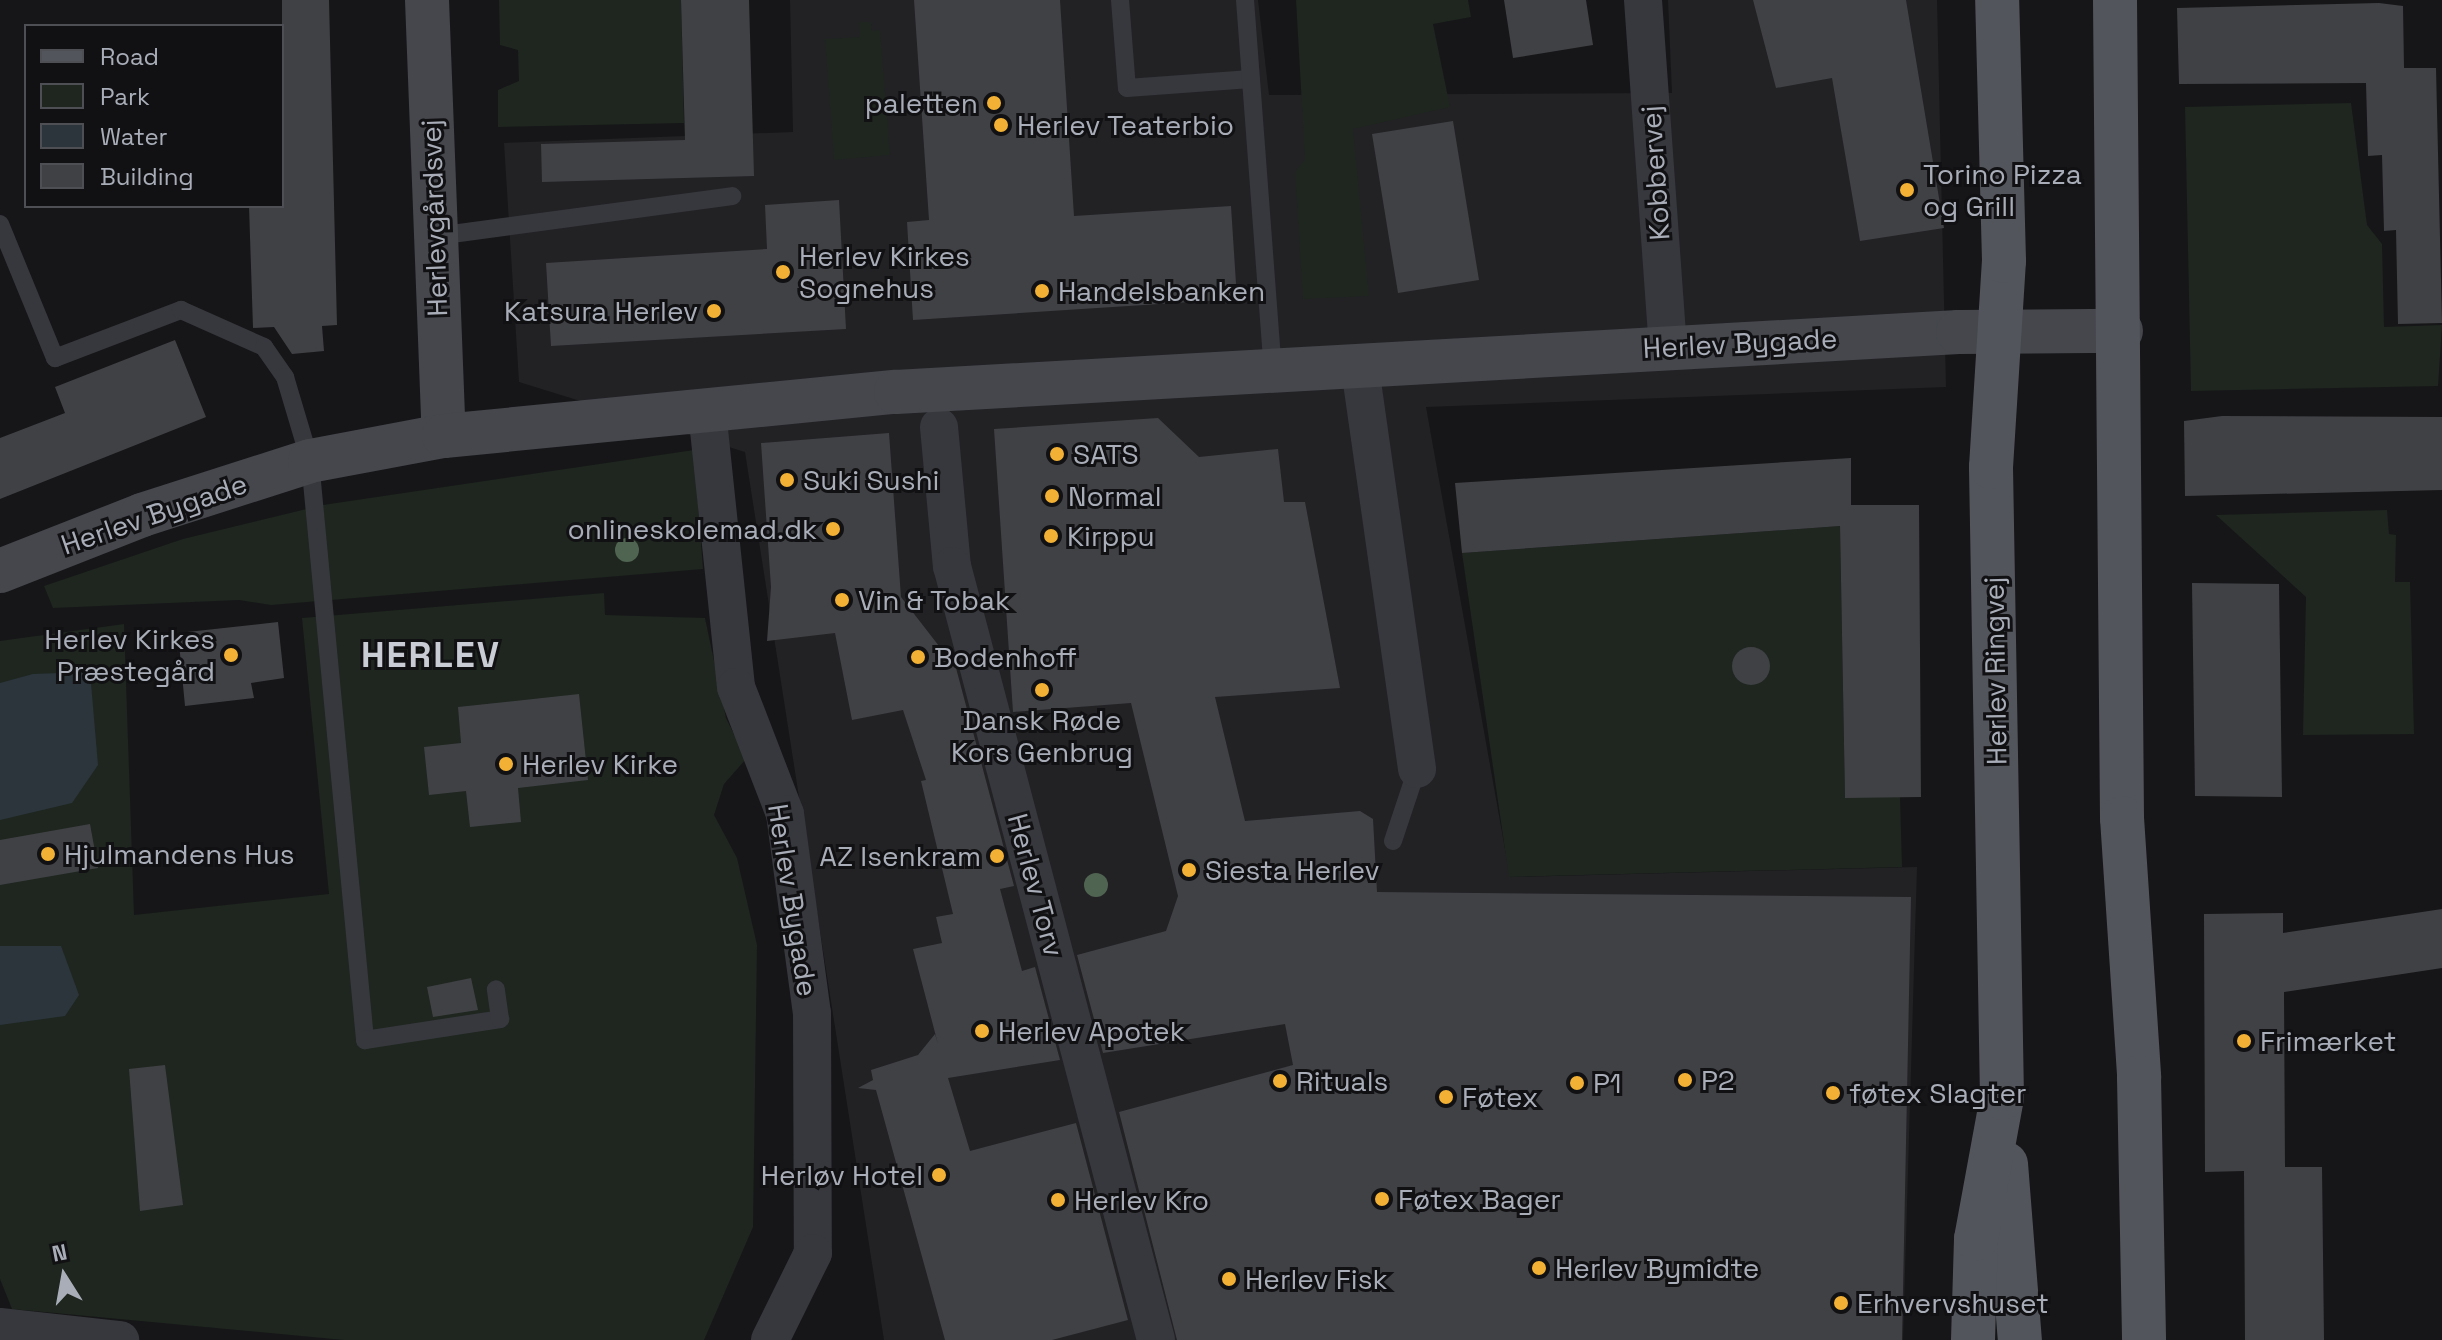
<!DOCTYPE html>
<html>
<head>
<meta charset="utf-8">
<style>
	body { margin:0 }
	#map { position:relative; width:2442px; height:1340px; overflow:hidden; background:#161618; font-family:"Space Grotesk",sans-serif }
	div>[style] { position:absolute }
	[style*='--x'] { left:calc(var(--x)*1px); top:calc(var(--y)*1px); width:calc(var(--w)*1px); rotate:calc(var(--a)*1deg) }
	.built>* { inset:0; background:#222225 }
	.green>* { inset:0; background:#1e261f }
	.water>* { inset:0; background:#2c353c }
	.building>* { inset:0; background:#404145 }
	.round { border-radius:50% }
	.lane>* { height:18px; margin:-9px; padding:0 9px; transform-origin:9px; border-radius:9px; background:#37383d }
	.street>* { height:38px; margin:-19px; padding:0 19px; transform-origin:19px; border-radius:19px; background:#37383d }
	.secondary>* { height:44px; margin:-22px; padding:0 22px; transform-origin:22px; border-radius:22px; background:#45474d }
	.primary>* { height:44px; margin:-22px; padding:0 22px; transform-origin:22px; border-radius:22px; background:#53555c }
	.trees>* { width:24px; height:24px; margin:-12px; border-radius:50%; background:#506452 }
	.dots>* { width:22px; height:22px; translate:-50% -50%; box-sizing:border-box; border:4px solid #111113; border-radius:50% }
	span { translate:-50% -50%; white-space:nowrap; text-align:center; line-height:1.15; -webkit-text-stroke:6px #111113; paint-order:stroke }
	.poi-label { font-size:28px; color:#a8adb8 }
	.right { translate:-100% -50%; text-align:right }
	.left { translate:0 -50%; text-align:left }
	.street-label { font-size:28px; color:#a8adb8 }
	.district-label { font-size:36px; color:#c9ccd4; font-weight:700; letter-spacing:2px }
	.legend { position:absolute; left:24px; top:24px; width:260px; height:184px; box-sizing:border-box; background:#111113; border:2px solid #4d4f55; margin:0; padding:10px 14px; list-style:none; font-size:24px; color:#a8adb8 }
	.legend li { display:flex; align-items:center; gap:16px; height:40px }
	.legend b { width:40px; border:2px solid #4d4f55 }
	.north { position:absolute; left:24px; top:1236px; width:80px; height:80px; -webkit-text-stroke:6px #111113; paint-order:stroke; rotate:349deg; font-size:22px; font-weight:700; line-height:32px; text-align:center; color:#a8adb8 }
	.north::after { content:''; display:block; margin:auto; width:28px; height:36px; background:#a8adb8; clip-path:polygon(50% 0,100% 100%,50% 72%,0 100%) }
</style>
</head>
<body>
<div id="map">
	<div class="built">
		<i style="clip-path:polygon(790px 0,1258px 0,1269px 95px,1672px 93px,1668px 0,1937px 0,1946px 387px,1426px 407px,1510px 877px,1917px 867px,1903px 1340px,884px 1340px,745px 452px,519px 382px,504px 143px,793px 132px)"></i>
	</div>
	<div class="green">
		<i style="clip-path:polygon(499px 0,681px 0,684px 123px,498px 127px,498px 90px,519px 81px,518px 50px,500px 45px)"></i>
		<i style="clip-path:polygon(1296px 0,1468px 0,1471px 17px,1433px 24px,1450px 107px,1353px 129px,1369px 296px,1303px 299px,1295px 172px,1305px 159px)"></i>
		<i style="clip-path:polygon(859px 22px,871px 22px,872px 31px,880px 30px,890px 155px,834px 160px,825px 39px,860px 37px)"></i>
		<i style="clip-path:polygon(2351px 103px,2367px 225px,2382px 244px,2384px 327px,2442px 325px,2438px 386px,2191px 391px,2185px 107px)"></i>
		<i style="clip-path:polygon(694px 450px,703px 569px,271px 605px,239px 600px,53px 608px,44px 586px,183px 539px,323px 505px)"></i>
		<i style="clip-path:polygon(2387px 510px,2389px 534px,2396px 535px,2395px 582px,2410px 582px,2414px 734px,2303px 735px,2306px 597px,2216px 515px)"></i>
		<i style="clip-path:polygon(1840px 526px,1845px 797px,1900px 797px,1902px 867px,1509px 877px,1462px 553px)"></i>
		<i style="clip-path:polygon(604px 593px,605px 615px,705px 618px,726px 718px,746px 759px,724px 784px,714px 815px,737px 858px,757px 945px,753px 1227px,704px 1340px,344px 1340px,12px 1309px,0 1279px,0 641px,124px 624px,134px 915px,329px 894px,302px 618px)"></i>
	</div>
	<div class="water">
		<i style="clip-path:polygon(90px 672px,98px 765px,72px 803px,0 820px,0 683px,33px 674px)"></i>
		<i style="clip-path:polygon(0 946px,61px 946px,79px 995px,65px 1016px,0 1025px)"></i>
	</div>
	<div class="building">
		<i style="clip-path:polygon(282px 0,329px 0,337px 325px,322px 326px,324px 351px,292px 354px,274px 327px,253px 328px,249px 206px,282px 206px)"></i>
		<i style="clip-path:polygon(681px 0,749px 0,754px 176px,542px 182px,541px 144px,685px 140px)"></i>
		<i style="clip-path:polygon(914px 0,1060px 0,1074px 216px,1231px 206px,1237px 299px,913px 320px,907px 222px,929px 220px)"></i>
		<i style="clip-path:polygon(1504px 0,1586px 0,1593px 45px,1513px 58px)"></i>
		<i style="clip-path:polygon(1753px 0,1906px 0,1944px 228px,1860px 241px,1832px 78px,1776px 88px)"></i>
		<i style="clip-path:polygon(2379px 3px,2403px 6px,2404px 68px,2436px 68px,2442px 323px,2398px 324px,2396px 230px,2384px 231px,2382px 155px,2368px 156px,2366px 83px,2179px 84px,2177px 8px)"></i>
		<i style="clip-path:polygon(1453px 121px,1479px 280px,1398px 293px,1372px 134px)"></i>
		<i style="clip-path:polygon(839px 200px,846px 329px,551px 346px,546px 263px,767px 249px,765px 205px)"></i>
		<i style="clip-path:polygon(175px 340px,206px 417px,0 499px,0 438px,65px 413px,55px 387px)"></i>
		<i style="clip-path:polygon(2222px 416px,2442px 417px,2442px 490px,2185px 496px,2184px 421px)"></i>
		<i style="clip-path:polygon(1158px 418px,1199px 457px,1278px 449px,1284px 502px,1305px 502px,1340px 688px,1215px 697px,1245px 821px,1360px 811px,1373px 819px,1377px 892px,1911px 897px,1902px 1340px,1177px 1340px,1119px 1112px,1293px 1065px,1285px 1024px,1103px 1053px,1077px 955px,1166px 931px,1178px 896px,1131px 703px,1013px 712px,994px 429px)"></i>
		<i style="clip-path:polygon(889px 433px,901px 597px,956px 668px,1014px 886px,1000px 889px,1022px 971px,1035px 967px,1060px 1060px,948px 1078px,970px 1151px,1076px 1123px,1128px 1320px,1052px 1340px,945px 1340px,876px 1090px,858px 1088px,873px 1080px,871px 1070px,918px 1055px,935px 1034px,938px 1044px,913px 949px,942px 943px,936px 917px,953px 914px,921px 781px,926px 780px,903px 710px,852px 720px,835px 633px,767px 641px,771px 587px,761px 443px)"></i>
		<i style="clip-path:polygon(1851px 458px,1851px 505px,1919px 505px,1921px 797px,1845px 798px,1840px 526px,1462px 553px,1455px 483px)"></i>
		<i style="clip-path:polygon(2192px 583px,2279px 584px,2282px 797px,2195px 796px)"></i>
		<i style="clip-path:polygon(278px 622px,284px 678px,251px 683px,254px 698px,185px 706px,178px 633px)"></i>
		<i class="round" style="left:1732px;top:647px;width:38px;height:38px"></i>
		<i style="clip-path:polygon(579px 694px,588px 780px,518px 788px,521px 822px,470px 827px,466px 791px,429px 795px,424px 747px,461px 743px,458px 707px)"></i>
		<i style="clip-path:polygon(90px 824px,98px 868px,0 885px,0 840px)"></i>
		<i style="clip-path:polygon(2442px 909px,2442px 968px,2284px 992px,2285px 1167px,2322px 1167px,2324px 1340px,2245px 1340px,2244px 1171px,2205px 1172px,2204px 914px,2283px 913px,2283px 933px)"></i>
		<i style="clip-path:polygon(471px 978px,478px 1010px,433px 1017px,427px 987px)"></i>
		<i style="clip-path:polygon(165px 1065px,183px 1205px,140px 1211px,129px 1069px)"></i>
	</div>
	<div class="lane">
		<i style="--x:1120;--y:0;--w:88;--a:85.5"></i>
		<i style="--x:1127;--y:88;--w:124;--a:-4.2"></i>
		<i style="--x:1245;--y:0;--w:372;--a:85.7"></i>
		<i style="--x:0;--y:224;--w:145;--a:67.7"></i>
		<i style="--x:55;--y:358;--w:135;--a:-20.9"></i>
		<i style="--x:181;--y:310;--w:91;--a:24"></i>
		<i style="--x:264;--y:347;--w:37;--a:55"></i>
		<i style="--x:285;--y:377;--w:88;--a:73.4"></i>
		<i style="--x:310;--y:461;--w:582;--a:84.57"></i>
		<i style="--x:365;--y:1040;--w:137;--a:-8.8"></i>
		<i style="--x:500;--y:1019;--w:30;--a:-98"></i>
		<i style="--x:437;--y:236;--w:298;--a:-7.7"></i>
		<i style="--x:1393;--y:841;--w:76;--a:-71.6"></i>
	</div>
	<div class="street">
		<i style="--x:1643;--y:0;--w:348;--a:85.9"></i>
		<i style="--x:1360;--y:368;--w:405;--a:81.9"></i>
		<i style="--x:707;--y:411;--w:278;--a:84"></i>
		<i style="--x:736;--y:687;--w:136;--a:68.9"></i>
		<i style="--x:785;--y:814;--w:201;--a:82.3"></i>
		<i style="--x:812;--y:1013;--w:240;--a:89.8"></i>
		<i style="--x:813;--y:1253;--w:97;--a:116.3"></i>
		<i style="--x:939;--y:427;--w:140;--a:84.7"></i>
		<i style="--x:952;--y:566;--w:800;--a:75.23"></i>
		<i style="--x:0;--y:1327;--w:121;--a:6.2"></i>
	</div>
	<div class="secondary">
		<i style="--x:427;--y:0;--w:436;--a:87.8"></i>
		<i style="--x:0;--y:571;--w:153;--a:-21.5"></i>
		<i style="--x:142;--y:515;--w:176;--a:-17.8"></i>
		<i style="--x:310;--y:461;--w:136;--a:-10.6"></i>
		<i style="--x:444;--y:436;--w:454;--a:-5.6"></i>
		<i style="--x:896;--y:392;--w:1064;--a:-3.23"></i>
		<i style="--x:1958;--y:332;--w:163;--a:-0.4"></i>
	</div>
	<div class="primary">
		<i style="--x:2115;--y:0;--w:818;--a:89.51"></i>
		<i style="--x:2122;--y:818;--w:260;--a:86.2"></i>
		<i style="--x:2139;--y:1077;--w:263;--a:88.9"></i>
		<i style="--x:2006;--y:1164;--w:177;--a:85.5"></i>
		<i style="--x:1973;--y:1340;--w:101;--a:-88.3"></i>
		<i style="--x:1976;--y:1239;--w:143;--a:-79.6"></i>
		<i style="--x:2002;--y:1098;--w:631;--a:-91"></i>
		<i style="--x:1991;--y:467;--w:206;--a:-86.4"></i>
		<i style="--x:2004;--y:261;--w:261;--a:-91.5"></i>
	</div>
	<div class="trees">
		<i style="left:627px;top:550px"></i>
		<i style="left:1096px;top:885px"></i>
	</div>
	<div class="dots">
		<i style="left:994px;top:103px;background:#f2b134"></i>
		<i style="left:1001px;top:125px;background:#f2b134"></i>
		<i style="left:1907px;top:190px;background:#f2b134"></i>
		<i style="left:783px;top:272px;background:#f2b134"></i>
		<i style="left:1042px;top:291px;background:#f2b134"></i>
		<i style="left:714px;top:311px;background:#f2b134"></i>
		<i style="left:1057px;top:454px;background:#f2b134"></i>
		<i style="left:787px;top:480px;background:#f2b134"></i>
		<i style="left:1052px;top:496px;background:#f2b134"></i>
		<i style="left:833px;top:529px;background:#f2b134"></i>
		<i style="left:1051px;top:536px;background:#f2b134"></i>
		<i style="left:842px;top:600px;background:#f2b134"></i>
		<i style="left:231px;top:655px;background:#f2b134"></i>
		<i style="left:918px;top:657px;background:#f2b134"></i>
		<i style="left:1042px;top:690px;background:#f2b134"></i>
		<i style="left:506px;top:764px;background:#f2b134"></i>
		<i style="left:48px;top:854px;background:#f2b134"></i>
		<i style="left:997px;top:856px;background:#f2b134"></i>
		<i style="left:1189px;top:870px;background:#f2b134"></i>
		<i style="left:982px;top:1031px;background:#f2b134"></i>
		<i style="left:2244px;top:1041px;background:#f2b134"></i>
		<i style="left:1685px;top:1080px;background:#f2b134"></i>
		<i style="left:1280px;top:1081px;background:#f2b134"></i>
		<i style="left:1577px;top:1083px;background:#f2b134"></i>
		<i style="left:1833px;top:1093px;background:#f2b134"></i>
		<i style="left:1446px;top:1097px;background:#f2b134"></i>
		<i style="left:939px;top:1175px;background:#f2b134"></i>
		<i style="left:1382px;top:1199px;background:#f2b134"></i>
		<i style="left:1058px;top:1200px;background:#f2b134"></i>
		<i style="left:1539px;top:1268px;background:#f2b134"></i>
		<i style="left:1229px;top:1279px;background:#f2b134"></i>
		<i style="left:1841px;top:1303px;background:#f2b134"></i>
	</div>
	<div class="poi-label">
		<span class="right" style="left:978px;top:103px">paletten</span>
		<span class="left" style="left:1017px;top:125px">Herlev Teaterbio</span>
		<span class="left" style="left:1923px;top:190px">Torino Pizza<br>og Grill</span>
		<span class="left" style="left:799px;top:272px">Herlev Kirkes<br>Sognehus</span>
		<span class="left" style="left:1058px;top:291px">Handelsbanken</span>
		<span class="right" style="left:698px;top:311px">Katsura Herlev</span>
		<span class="left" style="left:1073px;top:454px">SATS</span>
		<span class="left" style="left:803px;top:480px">Suki Sushi</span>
		<span class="left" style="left:1068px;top:496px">Normal</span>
		<span class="right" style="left:817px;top:529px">onlineskolemad.dk</span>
		<span class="left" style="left:1067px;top:536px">Kirppu</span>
		<span class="left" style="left:858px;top:600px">Vin &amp; Tobak</span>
		<span class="right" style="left:215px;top:655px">Herlev Kirkes<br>Præstegård</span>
		<span class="left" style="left:934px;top:657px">Bodenhoff</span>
		<span style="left:1042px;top:736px">Dansk Røde<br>Kors Genbrug</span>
		<span class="left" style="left:522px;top:764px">Herlev Kirke</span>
		<span class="left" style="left:64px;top:854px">Hjulmandens Hus</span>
		<span class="right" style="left:981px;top:856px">AZ Isenkram</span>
		<span class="left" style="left:1205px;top:870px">Siesta Herlev</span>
		<span class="left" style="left:998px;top:1031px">Herlev Apotek</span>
		<span class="left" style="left:2260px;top:1041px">Frimærket</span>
		<span class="left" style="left:1701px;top:1080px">P2</span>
		<span class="left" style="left:1296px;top:1081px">Rituals</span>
		<span class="left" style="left:1593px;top:1083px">P1</span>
		<span class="left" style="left:1849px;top:1093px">føtex Slagter</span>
		<span class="left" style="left:1462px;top:1097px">Føtex</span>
		<span class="right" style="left:923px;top:1175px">Herløv Hotel</span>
		<span class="left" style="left:1398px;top:1199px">Føtex Bager</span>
		<span class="left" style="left:1074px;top:1200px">Herlev Kro</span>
		<span class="left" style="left:1555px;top:1268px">Herlev Bymidte</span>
		<span class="left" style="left:1245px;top:1279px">Herlev Fisk</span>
		<span class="left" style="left:1857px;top:1303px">Erhvervshuset</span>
	</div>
	<div class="street-label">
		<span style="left:1655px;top:173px;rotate:-94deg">Kobbervej</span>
		<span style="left:434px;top:218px;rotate:-92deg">Herlevgårdsvej</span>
		<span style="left:1740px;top:343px;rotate:-3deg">Herlev Bygade</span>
		<span style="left:154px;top:514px;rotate:-19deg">Herlev Bygade</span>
		<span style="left:1995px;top:671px;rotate:-91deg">Herlev Ringvej</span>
		<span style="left:1036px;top:885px;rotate:75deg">Herlev Torv</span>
		<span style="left:793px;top:900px;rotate:81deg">Herlev Bygade</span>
	</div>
	<div class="district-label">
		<span style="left:431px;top:656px">HERLEV</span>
	</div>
	<ul class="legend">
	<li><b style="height:10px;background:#53555c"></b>Road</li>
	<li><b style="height:22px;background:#1e261f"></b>Park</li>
	<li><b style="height:22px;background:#2c353c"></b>Water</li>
	<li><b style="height:22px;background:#404145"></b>Building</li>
	</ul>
	<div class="north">N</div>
</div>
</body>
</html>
